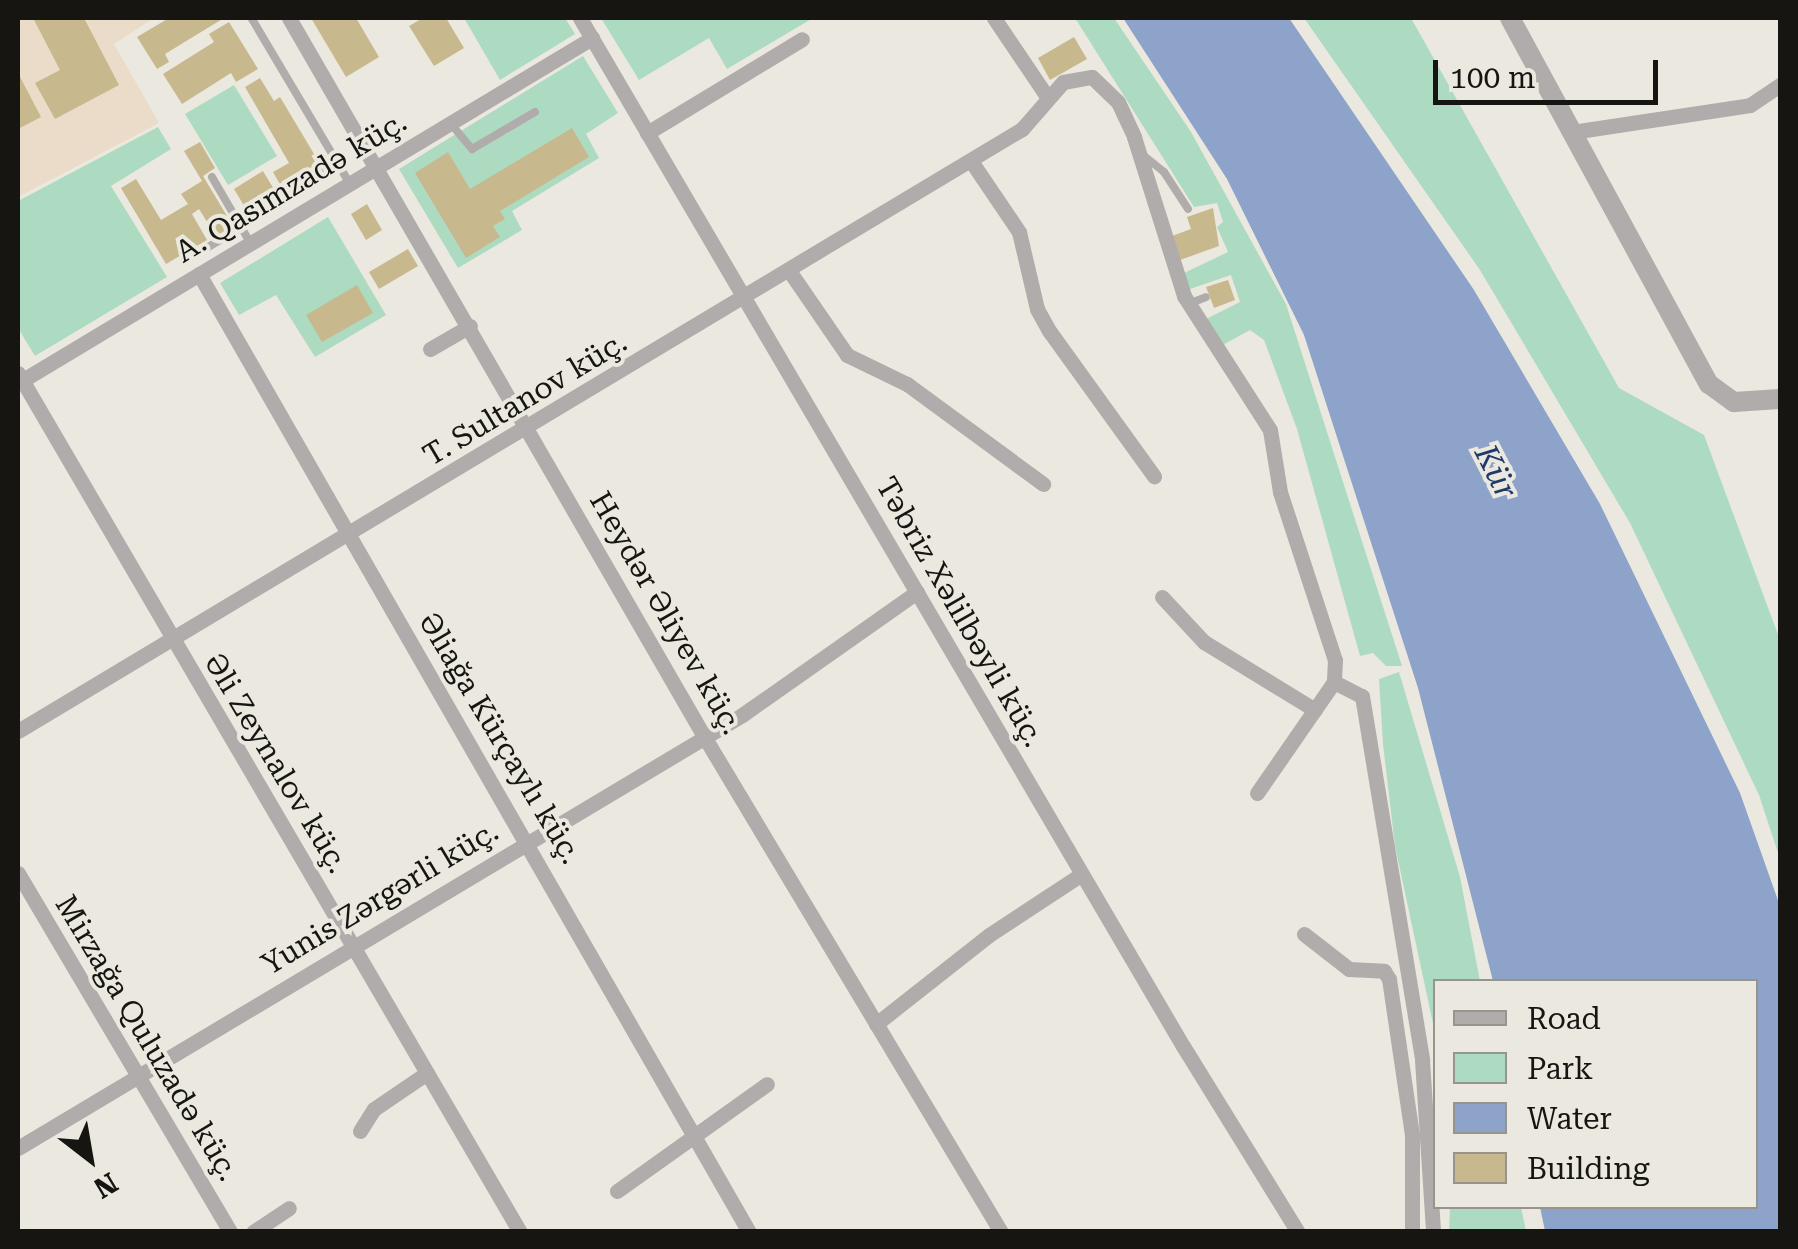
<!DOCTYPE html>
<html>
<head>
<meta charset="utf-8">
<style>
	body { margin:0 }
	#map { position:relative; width:1798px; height:1249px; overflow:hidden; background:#ebe8df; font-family:"Roboto Serif",serif }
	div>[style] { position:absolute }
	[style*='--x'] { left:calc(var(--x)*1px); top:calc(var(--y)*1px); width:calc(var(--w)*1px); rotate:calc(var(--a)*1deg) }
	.education>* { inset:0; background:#eadcc9 }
	.green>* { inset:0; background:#addbc2 }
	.water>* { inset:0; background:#8ea3c9 }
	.building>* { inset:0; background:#c7b98d }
	.service>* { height:8px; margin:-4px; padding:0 4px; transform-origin:4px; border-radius:4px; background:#b0acac }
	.minor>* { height:15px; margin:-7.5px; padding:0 7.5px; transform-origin:7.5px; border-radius:7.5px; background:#b0acac }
	.tertiary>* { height:20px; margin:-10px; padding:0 10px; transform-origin:10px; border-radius:10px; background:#b0acac }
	span { translate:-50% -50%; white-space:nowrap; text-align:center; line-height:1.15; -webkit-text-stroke:8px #ebe8df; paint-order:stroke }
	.street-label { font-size:30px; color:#161512 }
	.water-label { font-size:32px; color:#213a6b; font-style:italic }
	.frame { position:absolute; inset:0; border:20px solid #161512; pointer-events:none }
	.legend { position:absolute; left:1433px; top:979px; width:325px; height:230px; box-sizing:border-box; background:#ebe8df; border:2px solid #96948d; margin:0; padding:12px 18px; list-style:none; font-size:30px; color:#161512 }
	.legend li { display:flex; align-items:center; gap:20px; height:50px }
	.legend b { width:50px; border:2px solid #96948d }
	.north { position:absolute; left:40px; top:1109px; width:100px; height:100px; -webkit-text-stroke:8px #ebe8df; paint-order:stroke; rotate:149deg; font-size:28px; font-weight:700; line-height:40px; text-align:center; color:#161512 }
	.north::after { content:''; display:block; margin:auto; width:35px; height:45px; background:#161512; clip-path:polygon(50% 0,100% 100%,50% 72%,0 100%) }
	.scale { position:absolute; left:1433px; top:60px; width:225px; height:45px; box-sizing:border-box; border:5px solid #161512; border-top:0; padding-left:12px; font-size:30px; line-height:35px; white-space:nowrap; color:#161512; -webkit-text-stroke:8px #ebe8df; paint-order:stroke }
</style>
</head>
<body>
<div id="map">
	<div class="education">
		<i style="clip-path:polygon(18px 18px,154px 18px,114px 44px,159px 123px,18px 197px)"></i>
	</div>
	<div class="green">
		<i style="clip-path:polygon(464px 18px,565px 18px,575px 34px,500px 80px)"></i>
		<i style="clip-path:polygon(601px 18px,813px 18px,727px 69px,709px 38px,639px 80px)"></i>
		<i style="clip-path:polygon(1075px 18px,1114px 18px,1191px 132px,1286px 304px,1402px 666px,1386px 666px,1373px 653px,1360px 656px,1297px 429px,1264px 340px,1250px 330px,1221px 346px,1206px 319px,1240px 302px,1231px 275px,1190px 289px,1182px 274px,1228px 252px,1217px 227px,1223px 222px,1217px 203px,1194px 207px)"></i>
		<i style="clip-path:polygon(1304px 18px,1411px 18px,1619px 388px,1704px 435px,1780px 640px,1780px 859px,1759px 795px,1630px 523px,1480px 270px)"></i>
		<i style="clip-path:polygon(583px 56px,618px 113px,586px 134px,599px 158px,512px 211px,522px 230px,458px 268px,399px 169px)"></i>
		<i style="clip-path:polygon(234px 85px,277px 156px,228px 185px,185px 114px)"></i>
		<i style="clip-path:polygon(158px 127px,171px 149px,111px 186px,167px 277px,35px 356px,18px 328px,18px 201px)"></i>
		<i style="clip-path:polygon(328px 217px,386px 315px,315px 357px,276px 295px,239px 315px,220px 283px)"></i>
		<i style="clip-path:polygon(1399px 672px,1460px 877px,1480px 981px,1436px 982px,1435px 1033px,1395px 846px,1383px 744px,1379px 679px)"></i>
		<i style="clip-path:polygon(1450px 1207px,1521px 1207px,1526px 1231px,1449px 1231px)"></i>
	</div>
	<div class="water">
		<i style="clip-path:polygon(1123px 18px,1289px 18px,1474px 290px,1600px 504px,1740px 793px,1780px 906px,1780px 1231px,1545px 1231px,1540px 1207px,1756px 1206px,1756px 982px,1493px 981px,1418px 688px,1304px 335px,1227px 179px)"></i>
	</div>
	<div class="building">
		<i style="clip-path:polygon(33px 18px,84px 18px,119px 85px,55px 119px,35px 83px,60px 70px)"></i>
		<i style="clip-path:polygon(169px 18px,224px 18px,165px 54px,169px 62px,157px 69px,137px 37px)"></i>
		<i style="clip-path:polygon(311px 18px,356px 18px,379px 57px,346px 77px)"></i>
		<i style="clip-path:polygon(423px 18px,446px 18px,464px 48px,434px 66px,409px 26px)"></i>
		<i style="clip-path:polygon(229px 22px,258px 69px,236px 82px,231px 73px,182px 104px,163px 74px,214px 42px,209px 34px)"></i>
		<i style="clip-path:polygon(1074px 37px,1087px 59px,1050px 80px,1038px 58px)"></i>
		<i style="clip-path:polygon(18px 73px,41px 117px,18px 129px)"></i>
		<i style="clip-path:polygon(260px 78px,274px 101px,280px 97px,326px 174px,287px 197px,273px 172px,289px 163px,245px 87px)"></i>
		<i style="clip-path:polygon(572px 128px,589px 157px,500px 211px,505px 219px,493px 226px,500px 237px,466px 258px,415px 173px,448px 152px,470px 189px)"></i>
		<i style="clip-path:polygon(200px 142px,215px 168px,203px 176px,233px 226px,216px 236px,199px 209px,192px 214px,207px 240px,166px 264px,121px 188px,136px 179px,161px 220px,188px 204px,181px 194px,202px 181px,184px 151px)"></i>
		<i style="clip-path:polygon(263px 171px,281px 201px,252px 219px,234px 189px)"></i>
		<i style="clip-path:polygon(367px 204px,382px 230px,366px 240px,351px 214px)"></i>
		<i style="clip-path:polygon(1213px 208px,1219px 246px,1180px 260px,1172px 236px,1191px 229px,1187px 217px)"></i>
		<i style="clip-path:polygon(408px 249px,418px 266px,379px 289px,369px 272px)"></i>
		<i style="clip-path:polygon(1228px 280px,1235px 300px,1214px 308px,1206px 287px)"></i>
		<i style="clip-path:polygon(357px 285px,373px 313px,322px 342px,306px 315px)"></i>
	</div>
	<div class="service">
		<i style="--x:252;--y:19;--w:192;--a:59.3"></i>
		<i style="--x:451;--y:124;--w:33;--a:50"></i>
		<i style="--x:472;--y:149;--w:73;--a:-30.4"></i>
		<i style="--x:1143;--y:155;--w:27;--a:39"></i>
		<i style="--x:1164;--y:172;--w:44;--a:57"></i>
		<i style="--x:212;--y:177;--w:78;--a:59.8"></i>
		<i style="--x:183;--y:262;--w:69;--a:-30.7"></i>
		<i style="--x:1188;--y:304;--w:19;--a:-21"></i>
	</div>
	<div class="minor">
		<i style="--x:289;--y:18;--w:832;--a:59.98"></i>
		<i style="--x:705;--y:738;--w:576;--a:59.07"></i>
		<i style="--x:580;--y:18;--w:1192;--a:59.61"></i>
		<i style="--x:1183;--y:1046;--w:219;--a:58.3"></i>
		<i style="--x:994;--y:18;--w:93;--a:56"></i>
		<i style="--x:1572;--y:132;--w:180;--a:-8.6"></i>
		<i style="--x:1750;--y:105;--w:36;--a:-34"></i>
		<i style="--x:647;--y:133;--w:181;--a:-31.2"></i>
		<i style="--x:971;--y:161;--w:86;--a:55.9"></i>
		<i style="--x:1019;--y:232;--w:79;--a:76.8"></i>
		<i style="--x:1037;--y:309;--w:26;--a:61"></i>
		<i style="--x:1050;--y:332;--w:178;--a:54.2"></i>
		<i style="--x:790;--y:272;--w:101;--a:55.5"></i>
		<i style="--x:847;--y:355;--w:67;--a:25.8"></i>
		<i style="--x:907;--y:384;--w:169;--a:36.3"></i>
		<i style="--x:199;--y:274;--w:1105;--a:60.14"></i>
		<i style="--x:430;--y:349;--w:46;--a:-29.9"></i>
		<i style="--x:18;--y:373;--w:995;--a:59.7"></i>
		<i style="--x:18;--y:383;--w:670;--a:-31.01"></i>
		<i style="--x:1162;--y:597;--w:62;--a:47"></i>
		<i style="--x:1204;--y:642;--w:130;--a:31.5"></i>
		<i style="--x:18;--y:731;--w:1171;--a:-30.95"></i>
		<i style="--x:1022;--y:129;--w:62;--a:-48.9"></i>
		<i style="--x:1063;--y:82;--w:29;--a:-10"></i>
		<i style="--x:1092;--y:77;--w:36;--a:44"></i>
		<i style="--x:1118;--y:102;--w:38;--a:65"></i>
		<i style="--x:1134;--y:137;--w:167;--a:72.5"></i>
		<i style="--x:1184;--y:296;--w:159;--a:57.3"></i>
		<i style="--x:1270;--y:430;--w:63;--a:80.8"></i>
		<i style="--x:1280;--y:492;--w:177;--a:71.9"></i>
		<i style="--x:1335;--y:660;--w:22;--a:93"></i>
		<i style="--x:1334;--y:682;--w:31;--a:27"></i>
		<i style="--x:1362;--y:696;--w:369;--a:80.6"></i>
		<i style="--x:1422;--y:1060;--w:172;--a:86.3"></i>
		<i style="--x:1257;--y:793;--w:135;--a:-55.3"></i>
		<i style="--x:18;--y:873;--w:417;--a:59.4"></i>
		<i style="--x:1304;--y:934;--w:57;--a:37.9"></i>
		<i style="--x:1349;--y:969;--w:35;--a:3"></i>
		<i style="--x:1384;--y:971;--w:9;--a:58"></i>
		<i style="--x:1389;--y:979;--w:158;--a:81.6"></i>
		<i style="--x:1412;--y:1135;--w:97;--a:90"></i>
		<i style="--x:876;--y:1024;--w:144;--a:-38.2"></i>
		<i style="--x:989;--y:935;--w:111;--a:-33.3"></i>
		<i style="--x:360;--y:1131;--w:26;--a:-58"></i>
		<i style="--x:374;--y:1109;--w:64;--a:-34.2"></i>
		<i style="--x:18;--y:1148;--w:844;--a:-30.88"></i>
		<i style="--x:742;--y:715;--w:214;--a:-35.1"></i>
		<i style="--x:617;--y:1191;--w:184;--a:-35.5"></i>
		<i style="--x:253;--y:1232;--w:43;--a:-33.7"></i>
	</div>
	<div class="tertiary">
		<i style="--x:1510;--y:18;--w:417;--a:61.5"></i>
		<i style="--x:1709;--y:384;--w:31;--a:36"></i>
		<i style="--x:1734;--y:402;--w:46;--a:-3.7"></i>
	</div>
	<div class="street-label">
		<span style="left:291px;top:187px;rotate:-31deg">A. Qasımzadə küç.</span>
		<span style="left:525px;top:399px;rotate:-31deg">T. Sultanov küç.</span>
		<span style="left:960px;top:612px;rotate:60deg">Təbriz Xəlilbəyli küç.</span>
		<span style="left:666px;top:613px;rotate:60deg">Heydər Əliyev küç.</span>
		<span style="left:500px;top:738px;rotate:59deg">Əliağa Kürçaylı küç.</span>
		<span style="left:276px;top:763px;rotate:59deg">Əli Zeynalov küç.</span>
		<span style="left:380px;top:898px;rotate:-31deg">Yunis Zərgərli küç.</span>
		<span style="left:147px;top:1038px;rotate:59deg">Mirzağa Quluzadə küç.</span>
	</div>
	<div class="water-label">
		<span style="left:1496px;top:472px;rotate:63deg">Kür</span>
	</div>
	<div class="frame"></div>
	<ul class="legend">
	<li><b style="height:12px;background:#b0acac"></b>Road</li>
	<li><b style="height:28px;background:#addbc2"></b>Park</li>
	<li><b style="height:28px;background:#8ea3c9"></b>Water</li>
	<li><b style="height:28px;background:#c7b98d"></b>Building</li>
	</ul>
	<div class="north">N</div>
	<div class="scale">100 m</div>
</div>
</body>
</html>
